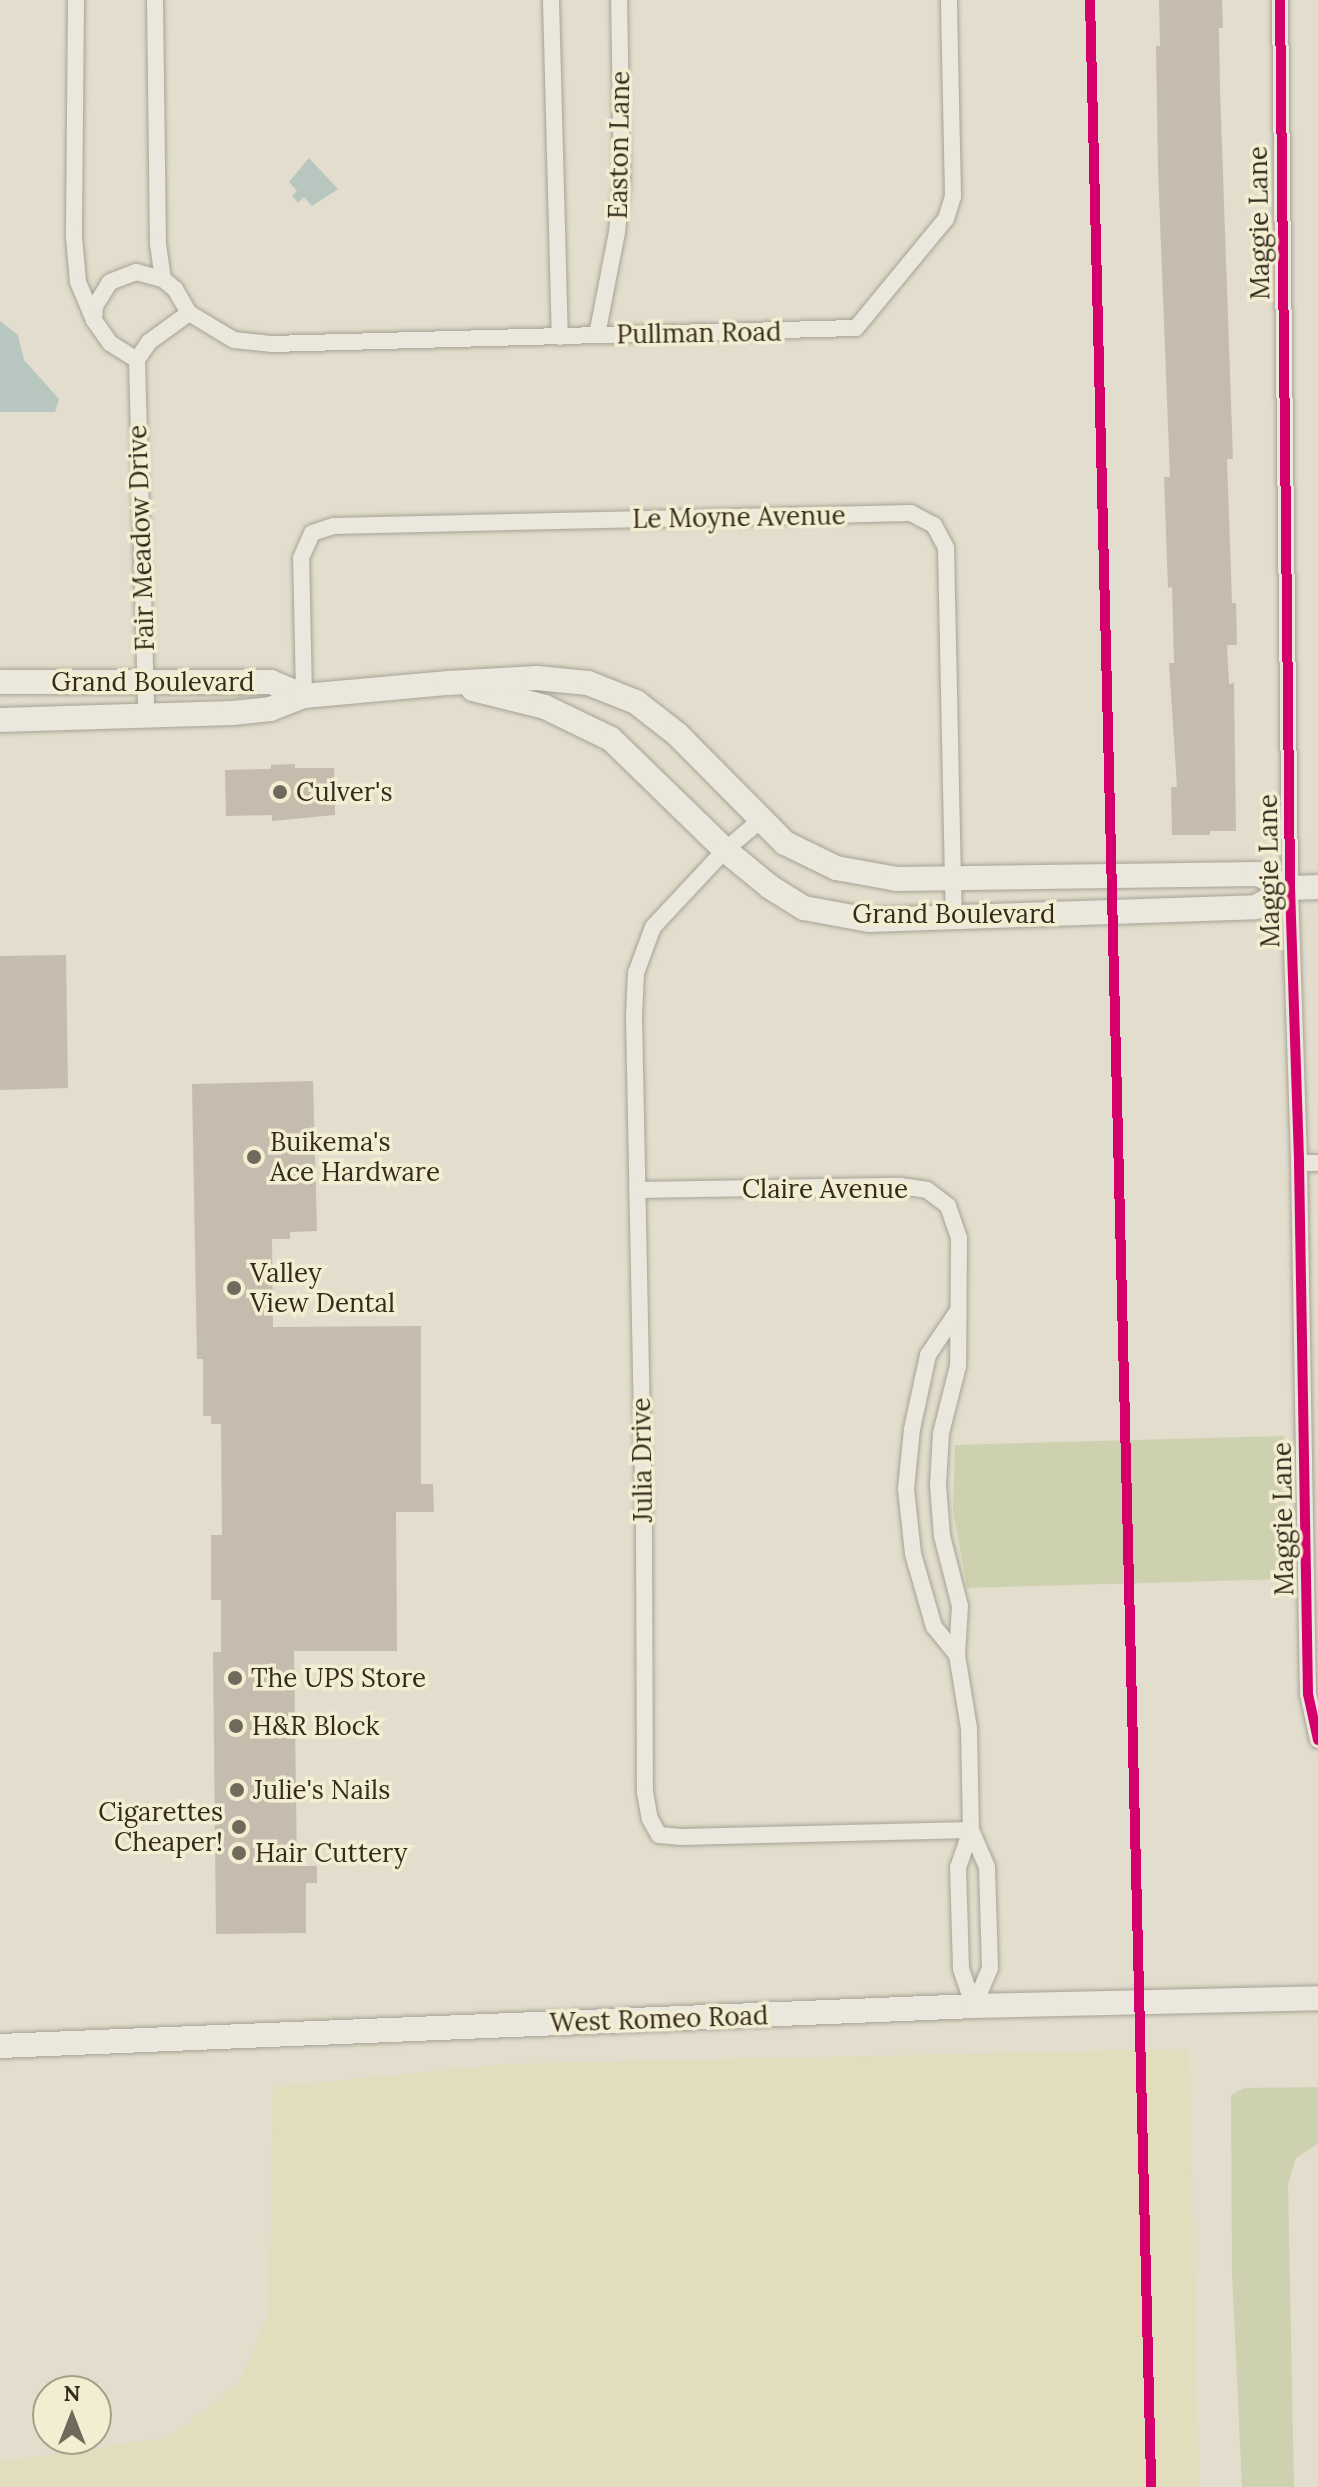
<!DOCTYPE html>
<html>
<head>
<meta charset="utf-8">
<style>
	body { margin:0 }
	#map { position:relative; width:1318px; height:2487px; overflow:hidden; background:#e2ddcc; font-family:Lora,serif }
	div>[style] { position:absolute }
	[style*='--x'] { left:calc(var(--x)*1px); top:calc(var(--y)*1px); width:calc(var(--w)*1px); rotate:calc(var(--a)*1deg) }
	.farmland>* { inset:0; background:#e1ddbd }
	.green>* { inset:0; background:#ced1af }
	.water>* { inset:0; background:#b7c7bf }
	.building>* { inset:0; background:#c5bcad }
	.roads { filter:drop-shadow(0 0 2px #a7a295) drop-shadow(0 0 2px #a7a295) }
	.street>* { height:16px; margin:-8px; padding:0 8px; transform-origin:8px; border-radius:8px; background:#eae7dd }
	.secondary>* { height:24px; margin:-12px; padding:0 12px; transform-origin:12px; border-radius:12px; background:#eae7dd }
	.cycleway>* { height:10px; margin:-5px; padding:0 5px; transform-origin:5px; border-radius:5px; background:#d6006c }
	.dots>* { width:22px; height:22px; translate:-50% -50%; box-sizing:border-box; border:4px solid #f3edd2; border-radius:50% }
	span { translate:-50% -50%; white-space:nowrap; text-align:center; line-height:1.15; -webkit-text-stroke:7px #f3edd2; paint-order:stroke }
	.street-label { font-size:26px; color:#342b1e }
	.poi-label { font-size:26px; color:#342b1e }
	.left { translate:0 -50%; text-align:left }
	.right { translate:-100% -50%; text-align:right }
	.north { position:absolute; left:32px; top:2375px; width:80px; height:80px; box-sizing:border-box; background:#f3edd2; border:2px solid #a79f8a; border-radius:50%; rotate:0deg; font-size:22px; font-weight:700; line-height:32px; text-align:center; color:#342b1e }
	.north::after { content:''; display:block; margin:auto; width:28px; height:36px; background:#71695b; clip-path:polygon(50% 0,100% 100%,50% 72%,0 100%) }
</style>
</head>
<body>
<div id="map">
	<div class="farmland">
		<i style="clip-path:polygon(1189px 2049px,1199px 2487px,0 2487px,0 2462px,170px 2437px,238px 2385px,269px 2314px,273px 2087px,507px 2064px)"></i>
	</div>
	<div class="green">
		<i style="clip-path:polygon(1284px 1436px,1287px 1579px,967px 1588px,953px 1510px,955px 1445px)"></i>
		<i style="clip-path:polygon(1318px 2087px,1318px 2144px,1296px 2158px,1288px 2184px,1294px 2487px,1242px 2487px,1232px 2272px,1231px 2095px,1244px 2088px)"></i>
	</div>
	<div class="water">
		<i style="clip-path:polygon(309px 158px,338px 189px,312px 206px,304px 197px,298px 203px,292px 196px,297px 191px,289px 182px)"></i>
		<i style="clip-path:polygon(0 321px,18px 335px,24px 360px,59px 399px,55px 412px,0 412px)"></i>
	</div>
	<div class="building">
		<i style="clip-path:polygon(1159px 0,1222px 0,1223px 28px,1219px 28px,1220px 90px,1233px 459px,1227px 459px,1232px 603px,1236px 603px,1237px 645px,1227px 645px,1229px 684px,1234px 683px,1236px 831px,1210px 831px,1210px 835px,1172px 835px,1171px 787px,1177px 787px,1169px 663px,1174px 663px,1172px 587px,1168px 588px,1164px 477px,1170px 477px,1158px 169px,1156px 46px,1160px 46px)"></i>
		<i style="clip-path:polygon(295px 764px,295px 768px,334px 768px,335px 815px,272px 821px,272px 815px,226px 816px,225px 770px,271px 769px,271px 765px)"></i>
		<i style="clip-path:polygon(66px 955px,68px 1088px,0 1090px,0 956px)"></i>
		<i style="clip-path:polygon(313px 1081px,317px 1231px,290px 1232px,290px 1239px,272px 1239px,273px 1327px,421px 1326px,421px 1484px,433px 1484px,434px 1512px,396px 1512px,397px 1651px,294px 1651px,297px 1866px,317px 1866px,317px 1883px,306px 1883px,306px 1933px,216px 1934px,213px 1652px,221px 1652px,221px 1600px,211px 1600px,211px 1535px,222px 1535px,221px 1424px,211px 1424px,211px 1416px,203px 1416px,203px 1359px,197px 1359px,192px 1084px)"></i>
	</div>
	<div class="roads">
		<div class="street">
			<i style="--x:76;--y:0;--w:237;--a:90.5"></i>
			<i style="--x:74;--y:237;--w:45;--a:84.9"></i>
			<i style="--x:78;--y:282;--w:41;--a:67.2"></i>
			<i style="--x:155;--y:0;--w:244;--a:89.3"></i>
			<i style="--x:158;--y:244;--w:35;--a:82"></i>
			<i style="--x:551;--y:0;--w:337;--a:88.5"></i>
			<i style="--x:1280;--y:0;--w:888;--a:89.35"></i>
			<i style="--x:1290;--y:888;--w:275;--a:88.1"></i>
			<i style="--x:1299;--y:1163;--w:531;--a:89.03"></i>
			<i style="--x:1308;--y:1694;--w:47;--a:77.7"></i>
			<i style="--x:136;--y:272;--w:28;--a:15"></i>
			<i style="--x:163;--y:279;--w:16;--a:40"></i>
			<i style="--x:175;--y:289;--w:28;--a:60"></i>
			<i style="--x:189;--y:313;--w:49;--a:144.1"></i>
			<i style="--x:149;--y:342;--w:22;--a:124"></i>
			<i style="--x:137;--y:360;--w:32;--a:-148"></i>
			<i style="--x:110;--y:343;--w:28;--a:-125"></i>
			<i style="--x:94;--y:320;--w:14;--a:-86"></i>
			<i style="--x:95;--y:306;--w:28;--a:-58"></i>
			<i style="--x:110;--y:282;--w:28;--a:-21"></i>
			<i style="--x:189;--y:313;--w:52;--a:31"></i>
			<i style="--x:234;--y:340;--w:37;--a:6"></i>
			<i style="--x:271;--y:344;--w:585;--a:-1.57"></i>
			<i style="--x:856;--y:328;--w:141;--a:-50.5"></i>
			<i style="--x:946;--y:219;--w:24;--a:-73"></i>
			<i style="--x:953;--y:196;--w:196;--a:-91.2"></i>
			<i style="--x:597;--y:335;--w:105;--a:-79"></i>
			<i style="--x:617;--y:232;--w:48;--a:-84.1"></i>
			<i style="--x:622;--y:184;--w:184;--a:-90.9"></i>
			<i style="--x:137;--y:360;--w:355;--a:88.5"></i>
			<i style="--x:304;--y:696;--w:138;--a:-91.2"></i>
			<i style="--x:301;--y:558;--w:27;--a:-66"></i>
			<i style="--x:312;--y:533;--w:22;--a:-18"></i>
			<i style="--x:333;--y:526;--w:578;--a:-1.29"></i>
			<i style="--x:911;--y:513;--w:26;--a:28"></i>
			<i style="--x:934;--y:525;--w:26;--a:62"></i>
			<i style="--x:946;--y:548;--w:370;--a:88.8"></i>
			<i style="--x:762;--y:819;--w:48;--a:140"></i>
			<i style="--x:725;--y:850;--w:105;--a:133.1"></i>
			<i style="--x:653;--y:927;--w:49;--a:110.3"></i>
			<i style="--x:636;--y:973;--w:43;--a:92.7"></i>
			<i style="--x:634;--y:1016;--w:511;--a:88.88"></i>
			<i style="--x:644;--y:1527;--w:265;--a:89.8"></i>
			<i style="--x:645;--y:1792;--w:27;--a:80"></i>
			<i style="--x:650;--y:1819;--w:18;--a:61"></i>
			<i style="--x:659;--y:1835;--w:22;--a:5"></i>
			<i style="--x:681;--y:1837;--w:290;--a:-1.4"></i>
			<i style="--x:1299;--y:1163;--w:19;--a:0"></i>
			<i style="--x:637;--y:1190;--w:263;--a:-0.9"></i>
			<i style="--x:900;--y:1186;--w:27;--a:8"></i>
			<i style="--x:927;--y:1190;--w:26;--a:37"></i>
			<i style="--x:948;--y:1206;--w:34;--a:71"></i>
			<i style="--x:959;--y:1238;--w:128;--a:90.4"></i>
			<i style="--x:958;--y:1366;--w:69;--a:104.2"></i>
			<i style="--x:941;--y:1433;--w:52;--a:93.3"></i>
			<i style="--x:938;--y:1485;--w:51;--a:85.5"></i>
			<i style="--x:942;--y:1536;--w:72;--a:75.6"></i>
			<i style="--x:960;--y:1606;--w:49;--a:93.5"></i>
			<i style="--x:957;--y:1655;--w:74;--a:80.7"></i>
			<i style="--x:969;--y:1728;--w:102;--a:88.9"></i>
			<i style="--x:971;--y:1830;--w:39;--a:109"></i>
			<i style="--x:958;--y:1867;--w:102;--a:88.3"></i>
			<i style="--x:961;--y:1969;--w:39;--a:71"></i>
			<i style="--x:957;--y:1655;--w:36;--a:-129"></i>
			<i style="--x:934;--y:1627;--w:76;--a:-106"></i>
			<i style="--x:913;--y:1554;--w:65;--a:-96.1"></i>
			<i style="--x:906;--y:1489;--w:60;--a:-84.3"></i>
			<i style="--x:912;--y:1429;--w:76;--a:-77.8"></i>
			<i style="--x:928;--y:1355;--w:52;--a:-56"></i>
			<i style="--x:971;--y:1830;--w:40;--a:66.6"></i>
			<i style="--x:987;--y:1867;--w:101;--a:88.3"></i>
			<i style="--x:990;--y:1968;--w:41;--a:112.8"></i>
		</div>
		<div class="secondary">
			<i style="--x:0;--y:682;--w:271;--a:0"></i>
			<i style="--x:271;--y:682;--w:36;--a:23"></i>
			<i style="--x:473;--y:689;--w:74;--a:14"></i>
			<i style="--x:545;--y:707;--w:73;--a:25.9"></i>
			<i style="--x:611;--y:739;--w:159;--a:44.2"></i>
			<i style="--x:725;--y:850;--w:58;--a:39.4"></i>
			<i style="--x:770;--y:887;--w:40;--a:32"></i>
			<i style="--x:804;--y:908;--w:66;--a:10.5"></i>
			<i style="--x:869;--y:920;--w:387;--a:-1.9"></i>
			<i style="--x:1256;--y:907;--w:39;--a:-29"></i>
			<i style="--x:1290;--y:888;--w:28;--a:-2"></i>
			<i style="--x:0;--y:720;--w:233;--a:-1.7"></i>
			<i style="--x:233;--y:713;--w:37;--a:-6"></i>
			<i style="--x:270;--y:709;--w:36;--a:-21"></i>
			<i style="--x:304;--y:696;--w:145;--a:-5.2"></i>
			<i style="--x:448;--y:683;--w:89;--a:-3.2"></i>
			<i style="--x:537;--y:678;--w:51;--a:5.6"></i>
			<i style="--x:588;--y:683;--w:52;--a:21.6"></i>
			<i style="--x:636;--y:702;--w:52;--a:38"></i>
			<i style="--x:677;--y:734;--w:153;--a:45.3"></i>
			<i style="--x:785;--y:843;--w:57;--a:26.1"></i>
			<i style="--x:836;--y:868;--w:62;--a:10.2"></i>
			<i style="--x:897;--y:879;--w:360;--a:-0.8"></i>
			<i style="--x:1257;--y:874;--w:36;--a:23"></i>
			<i style="--x:0;--y:2046;--w:975;--a:-2.35"></i>
			<i style="--x:974;--y:2006;--w:344;--a:-1.3"></i>
		</div>
	</div>
	<div class="cycleway">
		<i style="--x:1090;--y:0;--w:2488;--a:88.59"></i>
		<i style="--x:1280;--y:0;--w:888;--a:89.35"></i>
		<i style="--x:1290;--y:888;--w:275;--a:88.1"></i>
		<i style="--x:1299;--y:1163;--w:531;--a:89.03"></i>
		<i style="--x:1308;--y:1694;--w:47;--a:77.7"></i>
	</div>
	<div class="dots">
		<i style="left:280px;top:792px;background:#71695b"></i>
		<i style="left:254px;top:1157px;background:#71695b"></i>
		<i style="left:234px;top:1288px;background:#71695b"></i>
		<i style="left:235px;top:1678px;background:#71695b"></i>
		<i style="left:236px;top:1726px;background:#71695b"></i>
		<i style="left:237px;top:1790px;background:#71695b"></i>
		<i style="left:239px;top:1827px;background:#71695b"></i>
		<i style="left:239px;top:1853px;background:#71695b"></i>
	</div>
	<div class="street-label">
		<span style="left:619px;top:145px;rotate:-89deg">Easton Lane</span>
		<span style="left:1259px;top:223px;rotate:-91deg">Maggie Lane</span>
		<span style="left:699px;top:333px;rotate:-1deg">Pullman Road</span>
		<span style="left:739px;top:517px;rotate:-1deg">Le Moyne Avenue</span>
		<span style="left:141px;top:538px;rotate:-92deg">Fair Meadow Drive</span>
		<span style="left:153px;top:682px">Grand Boulevard</span>
		<span style="left:1269px;top:871px;rotate:-91deg">Maggie Lane</span>
		<span style="left:954px;top:914px">Grand Boulevard</span>
		<span style="left:825px;top:1189px">Claire Avenue</span>
		<span style="left:642px;top:1460px;rotate:-91deg">Julia Drive</span>
		<span style="left:1283px;top:1519px;rotate:-91deg">Maggie Lane</span>
		<span style="left:659px;top:2019px;rotate:-2deg">West Romeo Road</span>
	</div>
	<div class="poi-label">
		<span class="left" style="left:296px;top:792px">Culver's</span>
		<span class="left" style="left:270px;top:1157px">Buikema's<br>Ace Hardware</span>
		<span class="left" style="left:250px;top:1288px">Valley<br>View Dental</span>
		<span class="left" style="left:251px;top:1678px">The UPS Store</span>
		<span class="left" style="left:252px;top:1726px">H&amp;R Block</span>
		<span class="left" style="left:253px;top:1790px">Julie's Nails</span>
		<span class="right" style="left:223px;top:1827px">Cigarettes<br>Cheaper!</span>
		<span class="left" style="left:255px;top:1853px">Hair Cuttery</span>
	</div>
	<div class="north">N</div>
</div>
</body>
</html>
